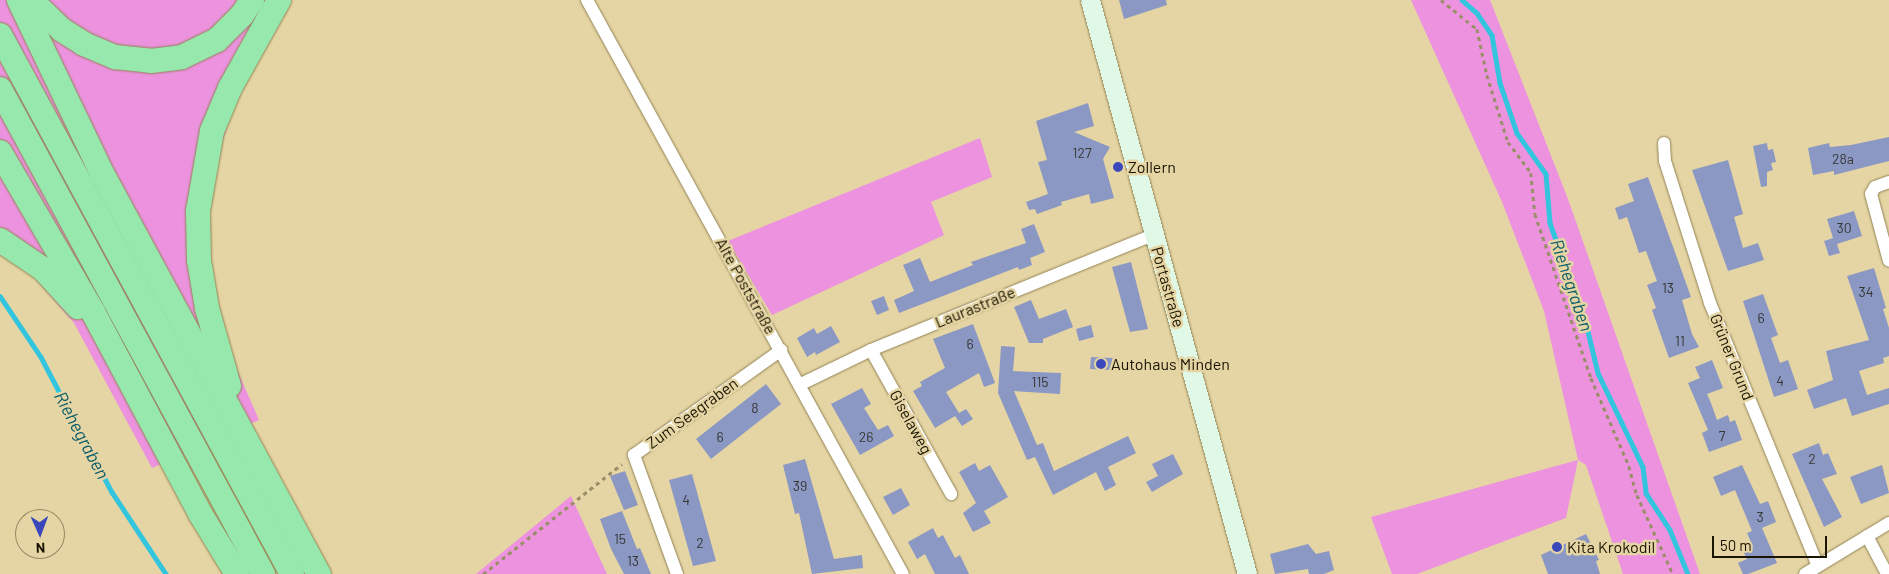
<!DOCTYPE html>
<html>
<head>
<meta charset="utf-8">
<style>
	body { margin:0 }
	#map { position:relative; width:1889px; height:574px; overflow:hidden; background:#e5d5a4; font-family:Barlow,sans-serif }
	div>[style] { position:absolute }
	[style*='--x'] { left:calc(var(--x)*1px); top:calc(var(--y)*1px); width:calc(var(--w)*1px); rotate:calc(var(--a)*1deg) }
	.green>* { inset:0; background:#ec92df }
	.stream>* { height:4.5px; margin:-2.25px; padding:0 2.25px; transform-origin:2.25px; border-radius:2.25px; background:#33c5de }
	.building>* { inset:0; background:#8b98c3 }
	.path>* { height:2.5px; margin-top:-1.25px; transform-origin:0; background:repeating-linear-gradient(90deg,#9a8e68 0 4px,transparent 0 8px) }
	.roads { filter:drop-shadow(0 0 1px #928355) drop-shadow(0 0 1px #928355) }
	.street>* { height:12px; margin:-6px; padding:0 6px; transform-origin:6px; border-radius:6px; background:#fff }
	.secondary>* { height:19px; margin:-9.5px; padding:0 9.5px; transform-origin:9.5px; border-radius:9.5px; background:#e0f8e6 }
	.highway>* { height:24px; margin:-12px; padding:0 12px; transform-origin:12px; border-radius:12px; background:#97e8ad }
	.dots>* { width:14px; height:14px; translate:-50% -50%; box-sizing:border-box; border:2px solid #e5d5a4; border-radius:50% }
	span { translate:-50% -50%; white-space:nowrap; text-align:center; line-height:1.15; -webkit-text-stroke:5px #e5d5a4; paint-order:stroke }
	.number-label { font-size:14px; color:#363633 }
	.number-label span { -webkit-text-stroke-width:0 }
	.poi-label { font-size:16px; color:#1a1503 }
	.left { translate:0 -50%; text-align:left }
	.street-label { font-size:16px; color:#1a1503 }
	.water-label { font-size:18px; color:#085b68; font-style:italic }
	.north { position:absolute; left:15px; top:509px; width:50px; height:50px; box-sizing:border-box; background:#e5d5a4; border:1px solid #948864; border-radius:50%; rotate:178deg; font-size:14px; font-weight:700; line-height:20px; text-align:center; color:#1a1503 }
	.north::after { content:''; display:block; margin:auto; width:18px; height:22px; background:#3a48bb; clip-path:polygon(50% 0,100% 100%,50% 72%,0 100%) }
	.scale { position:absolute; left:1712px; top:536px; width:115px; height:22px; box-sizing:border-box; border:2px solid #1a1503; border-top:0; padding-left:6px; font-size:15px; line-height:18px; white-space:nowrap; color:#1a1503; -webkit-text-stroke:4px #e5d5a4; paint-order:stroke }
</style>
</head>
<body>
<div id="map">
	<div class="green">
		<i style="clip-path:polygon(0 0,291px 0,237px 97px,220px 149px,208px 206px,207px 247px,225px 342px,259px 420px,152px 468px,74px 323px,34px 277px,0 251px)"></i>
		<i style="clip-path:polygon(1411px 0,1490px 0,1568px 199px,1700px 574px,1623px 574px,1586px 465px,1578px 460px,1566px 518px,1417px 574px,1392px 574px,1371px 517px,1578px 460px,1544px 311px,1502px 202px)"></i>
		<i style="clip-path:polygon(980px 138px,992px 177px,931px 202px,944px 235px,772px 315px,728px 241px)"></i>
		<i style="clip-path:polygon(571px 496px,607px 574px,476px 574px)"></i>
	</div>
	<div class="stream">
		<i style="--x:1462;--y:0;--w:20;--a:41"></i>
		<i style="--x:1477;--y:13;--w:27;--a:56"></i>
		<i style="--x:1492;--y:35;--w:49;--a:80.5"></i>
		<i style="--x:1500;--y:83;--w:53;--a:71.2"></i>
		<i style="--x:1517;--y:133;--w:50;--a:54.7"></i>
		<i style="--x:1546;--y:174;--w:49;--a:85.3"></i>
		<i style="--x:1550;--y:223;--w:106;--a:70.2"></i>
		<i style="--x:1586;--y:323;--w:51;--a:76.5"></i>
		<i style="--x:1598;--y:373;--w:104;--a:64.4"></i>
		<i style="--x:1643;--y:467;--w:26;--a:83"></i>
		<i style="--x:1646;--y:493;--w:44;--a:57"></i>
		<i style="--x:1670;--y:530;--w:48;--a:67.8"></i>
		<i style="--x:0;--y:296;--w:73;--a:56.1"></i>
		<i style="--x:41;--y:357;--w:153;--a:62.3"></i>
		<i style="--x:112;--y:492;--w:98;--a:56.6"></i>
	</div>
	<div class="building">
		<i style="clip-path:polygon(1119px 0,1166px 0,1167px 5px,1124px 19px)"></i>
		<i style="clip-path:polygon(1088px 103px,1094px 126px,1074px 132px,1110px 147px,1103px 159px,1114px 198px,1091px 204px,1089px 194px,1061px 202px,1062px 205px,1037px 214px,1035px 209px,1029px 210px,1026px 202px,1048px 194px,1038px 162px,1047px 160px,1036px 121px)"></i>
		<i style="clip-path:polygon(1889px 137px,1889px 161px,1834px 175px,1834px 171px,1813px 175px,1808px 148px,1829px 143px,1830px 147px,1851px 145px)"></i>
		<i style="clip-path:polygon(1767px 143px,1768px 150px,1773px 149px,1776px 162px,1771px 163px,1773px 170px,1767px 172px,1767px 186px,1761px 187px,1753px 146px)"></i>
		<i style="clip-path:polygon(1728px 160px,1743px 214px,1734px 217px,1743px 248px,1758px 243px,1764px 260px,1728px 271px,1692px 170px)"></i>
		<i style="clip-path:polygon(1648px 177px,1691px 297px,1682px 300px,1692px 334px,1699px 347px,1669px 358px,1652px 310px,1656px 308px,1647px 285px,1657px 281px,1646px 251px,1639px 253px,1627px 217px,1619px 220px,1615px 208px,1634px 201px,1628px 184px)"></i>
		<i style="clip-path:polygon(1854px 211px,1862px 236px,1837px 244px,1840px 253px,1829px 256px,1824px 241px,1833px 238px,1827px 219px)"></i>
		<i style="clip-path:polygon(1034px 224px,1045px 252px,1030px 258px,1032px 265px,1019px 270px,1018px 267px,899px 313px,894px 300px,914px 291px,903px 265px,920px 258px,930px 282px,973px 265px,971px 262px,1026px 243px,1021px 229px)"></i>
		<i style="clip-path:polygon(1131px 262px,1148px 329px,1130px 332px,1112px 267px)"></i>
		<i style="clip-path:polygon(1874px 268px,1886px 308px,1883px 309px,1889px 328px,1889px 356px,1883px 358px,1884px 363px,1859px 371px,1867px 395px,1889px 388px,1889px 404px,1852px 416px,1846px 398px,1814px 409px,1807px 390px,1833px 380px,1826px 351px,1869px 340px,1847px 276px)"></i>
		<i style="clip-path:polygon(1763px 294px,1778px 335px,1771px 338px,1780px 363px,1788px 360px,1798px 389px,1774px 397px,1743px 301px)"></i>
		<i style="clip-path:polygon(884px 296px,889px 310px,877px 315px,871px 301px)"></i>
		<i style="clip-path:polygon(1031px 300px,1039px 319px,1066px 309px,1073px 327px,1043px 339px,1043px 343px,1029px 343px,1014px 307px)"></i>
		<i style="clip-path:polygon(973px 324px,995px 383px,984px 387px,979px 373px,946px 392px,959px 413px,966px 409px,973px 419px,962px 426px,955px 416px,935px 428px,913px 391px,922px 386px,920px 382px,945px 368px,933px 339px)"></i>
		<i style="clip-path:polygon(1091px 325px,1094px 337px,1079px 341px,1076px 329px)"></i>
		<i style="clip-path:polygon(831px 326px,840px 342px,816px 355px,815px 352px,807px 357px,797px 338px,814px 328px,817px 334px)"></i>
		<i style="clip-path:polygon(1001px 346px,1015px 347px,1013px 371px,1061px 373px,1060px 394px,1014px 391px,1037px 445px,1043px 443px,1054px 471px,1128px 436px,1136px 453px,1108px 467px,1116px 485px,1105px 491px,1096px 472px,1053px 495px,1035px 457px,1027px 460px,998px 393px)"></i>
		<i style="clip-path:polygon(1091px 357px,1113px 358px,1112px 370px,1090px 369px)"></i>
		<i style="clip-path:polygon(1712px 360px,1723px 388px,1707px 394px,1711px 403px,1717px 420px,1728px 415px,1730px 422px,1735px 420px,1742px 440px,1709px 452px,1702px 433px,1708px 430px,1688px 383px,1700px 378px,1695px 367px)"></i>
		<i style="clip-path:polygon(766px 384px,781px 404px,711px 459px,696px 439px)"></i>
		<i style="clip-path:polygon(862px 388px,871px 404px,864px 408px,878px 430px,888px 425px,894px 436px,860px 455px,831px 404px)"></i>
		<i style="clip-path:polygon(1819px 443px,1823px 455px,1828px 453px,1837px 474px,1822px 479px,1842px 517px,1824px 527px,1792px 454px)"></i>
		<i style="clip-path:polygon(1173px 454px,1183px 474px,1152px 492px,1146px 482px,1158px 476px,1152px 464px)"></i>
		<i style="clip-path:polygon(805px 459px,834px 559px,862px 555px,863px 568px,812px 574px,799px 513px,795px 514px,783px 465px)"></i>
		<i style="clip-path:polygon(975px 463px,979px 471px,990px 465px,1008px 497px,984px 511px,991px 523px,973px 532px,963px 513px,976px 503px,959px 472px)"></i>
		<i style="clip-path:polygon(1742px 465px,1760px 504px,1768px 501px,1776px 522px,1762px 528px,1777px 563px,1748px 574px,1743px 574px,1738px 563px,1747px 559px,1743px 551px,1753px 547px,1747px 533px,1752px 531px,1735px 490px,1721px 496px,1713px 477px)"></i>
		<i style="clip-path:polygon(1882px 465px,1889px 493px,1861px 504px,1850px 477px)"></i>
		<i style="clip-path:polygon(625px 471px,638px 505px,624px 510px,610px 476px)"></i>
		<i style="clip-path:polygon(692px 474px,716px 561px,693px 566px,669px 480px)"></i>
		<i style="clip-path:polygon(901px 488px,910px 505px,893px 515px,883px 497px)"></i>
		<i style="clip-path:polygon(622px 511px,637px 549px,640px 548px,651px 574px,624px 574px,611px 549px,600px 519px)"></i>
		<i style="clip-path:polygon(933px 528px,938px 538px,943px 535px,955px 558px,960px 555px,969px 574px,935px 574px,925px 554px,917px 559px,908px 542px)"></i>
		<i style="clip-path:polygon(1586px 534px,1599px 560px,1596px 561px,1600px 574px,1548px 574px,1541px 555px)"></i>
		<i style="clip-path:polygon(1308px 544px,1316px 554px,1329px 551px,1334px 570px,1324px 574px,1309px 574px,1308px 569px,1275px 574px,1270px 554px)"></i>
	</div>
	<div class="path">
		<i style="--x:1441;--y:0;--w:46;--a:38.9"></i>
		<i style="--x:1477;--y:29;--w:47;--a:77.7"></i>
		<i style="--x:1487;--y:75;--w:70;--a:72.6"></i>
		<i style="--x:1508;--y:142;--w:39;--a:53"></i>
		<i style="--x:1531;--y:173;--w:41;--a:84.4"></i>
		<i style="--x:1535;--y:214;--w:173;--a:71.1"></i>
		<i style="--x:1591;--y:378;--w:96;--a:66.6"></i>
		<i style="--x:1629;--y:466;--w:30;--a:75"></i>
		<i style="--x:1637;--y:495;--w:87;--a:65.5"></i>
		<i style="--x:483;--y:574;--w:177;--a:-38.4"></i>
	</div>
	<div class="roads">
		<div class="street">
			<i style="--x:587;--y:0;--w:655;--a:61.17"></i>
			<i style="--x:1664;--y:143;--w:18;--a:87"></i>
			<i style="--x:1665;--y:161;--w:149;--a:72.4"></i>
			<i style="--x:1710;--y:303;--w:284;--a:67.7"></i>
			<i style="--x:1889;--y:182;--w:15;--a:160"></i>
			<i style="--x:1875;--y:187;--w:8;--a:120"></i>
			<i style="--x:1871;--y:194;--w:69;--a:75"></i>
			<i style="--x:871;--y:350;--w:165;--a:60.9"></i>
			<i style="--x:799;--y:385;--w:80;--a:-25.9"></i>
			<i style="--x:871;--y:350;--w:305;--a:-22.2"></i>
			<i style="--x:1867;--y:536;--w:43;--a:62.2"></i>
			<i style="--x:677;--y:574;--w:127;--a:-109.9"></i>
			<i style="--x:634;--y:455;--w:181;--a:-35.5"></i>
			<i style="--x:1805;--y:574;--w:98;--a:-31.3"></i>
		</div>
		<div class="secondary">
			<i style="--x:1090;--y:0;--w:595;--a:74.7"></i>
		</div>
		<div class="highway">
			<i style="--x:19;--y:0;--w:194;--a:64.4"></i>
			<i style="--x:103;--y:175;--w:454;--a:61.6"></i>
			<i style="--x:31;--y:0;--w:43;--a:44.1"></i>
			<i style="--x:62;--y:30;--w:26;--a:32"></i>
			<i style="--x:84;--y:44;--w:34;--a:23"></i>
			<i style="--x:115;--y:57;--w:36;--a:6"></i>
			<i style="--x:151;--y:61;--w:31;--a:-7"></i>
			<i style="--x:182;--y:57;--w:39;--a:-26"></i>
			<i style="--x:217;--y:40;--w:35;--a:-45"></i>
			<i style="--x:242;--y:15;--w:18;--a:-56"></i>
			<i style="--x:0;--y:35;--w:613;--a:61.55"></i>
			<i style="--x:0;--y:89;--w:552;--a:61.53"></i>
			<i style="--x:0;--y:152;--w:185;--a:59.8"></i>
			<i style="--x:93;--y:312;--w:230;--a:62"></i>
			<i style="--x:201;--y:515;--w:69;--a:58.6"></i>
			<i style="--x:0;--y:240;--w:52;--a:34"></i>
			<i style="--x:43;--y:269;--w:52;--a:47.4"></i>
			<i style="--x:229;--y:386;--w:81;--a:-105.8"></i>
			<i style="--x:207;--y:308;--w:49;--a:-99.5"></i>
			<i style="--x:199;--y:260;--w:49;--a:-91.2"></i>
			<i style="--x:198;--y:211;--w:81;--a:-80.1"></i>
			<i style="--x:212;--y:131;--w:47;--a:-67.3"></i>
			<i style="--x:230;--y:88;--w:101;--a:-60.9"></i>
		</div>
	</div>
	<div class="dots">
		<i style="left:1118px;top:167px;background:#3a48bb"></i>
		<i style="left:1101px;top:364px;background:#3a48bb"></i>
		<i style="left:1557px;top:547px;background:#3a48bb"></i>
	</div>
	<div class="number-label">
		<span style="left:1082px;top:153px">127</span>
		<span style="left:1843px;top:159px">28a</span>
		<span style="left:1844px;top:228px">30</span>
		<span style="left:1668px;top:288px">13</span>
		<span style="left:1866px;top:292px">34</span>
		<span style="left:1761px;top:318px">6</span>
		<span style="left:1680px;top:341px">11</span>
		<span style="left:970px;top:344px">6</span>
		<span style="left:1780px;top:381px">4</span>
		<span style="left:1040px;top:382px">115</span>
		<span style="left:755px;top:408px">8</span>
		<span style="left:1722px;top:436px">7</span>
		<span style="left:720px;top:437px">6</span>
		<span style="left:866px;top:437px">26</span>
		<span style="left:1812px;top:459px">2</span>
		<span style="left:800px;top:486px">39</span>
		<span style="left:686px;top:500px">4</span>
		<span style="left:1760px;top:517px">3</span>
		<span style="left:620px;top:539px">15</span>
		<span style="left:700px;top:543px">2</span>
		<span style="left:633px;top:561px">13</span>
	</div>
	<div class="poi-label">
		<span class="left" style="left:1128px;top:167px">Zollern</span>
		<span class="left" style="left:1111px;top:364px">Autohaus Minden</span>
		<span class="left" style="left:1567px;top:547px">Kita Krokodil</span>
	</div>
	<div class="street-label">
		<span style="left:746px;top:286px;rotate:61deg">Alte Poststraße</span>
		<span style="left:1168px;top:287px;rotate:74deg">Portastraße</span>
		<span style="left:975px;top:307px;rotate:-22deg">Laurastraße</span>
		<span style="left:1732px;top:357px;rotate:68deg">Grüner Grund</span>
		<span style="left:692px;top:413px;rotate:-36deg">Zum Seegraben</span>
		<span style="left:911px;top:422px;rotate:61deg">Giselaweg</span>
	</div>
	<div class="water-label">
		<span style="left:1572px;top:285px;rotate:71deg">Riehegraben</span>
		<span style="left:82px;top:435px;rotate:62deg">Riehegraben</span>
	</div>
	<div class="north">N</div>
	<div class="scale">50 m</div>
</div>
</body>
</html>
